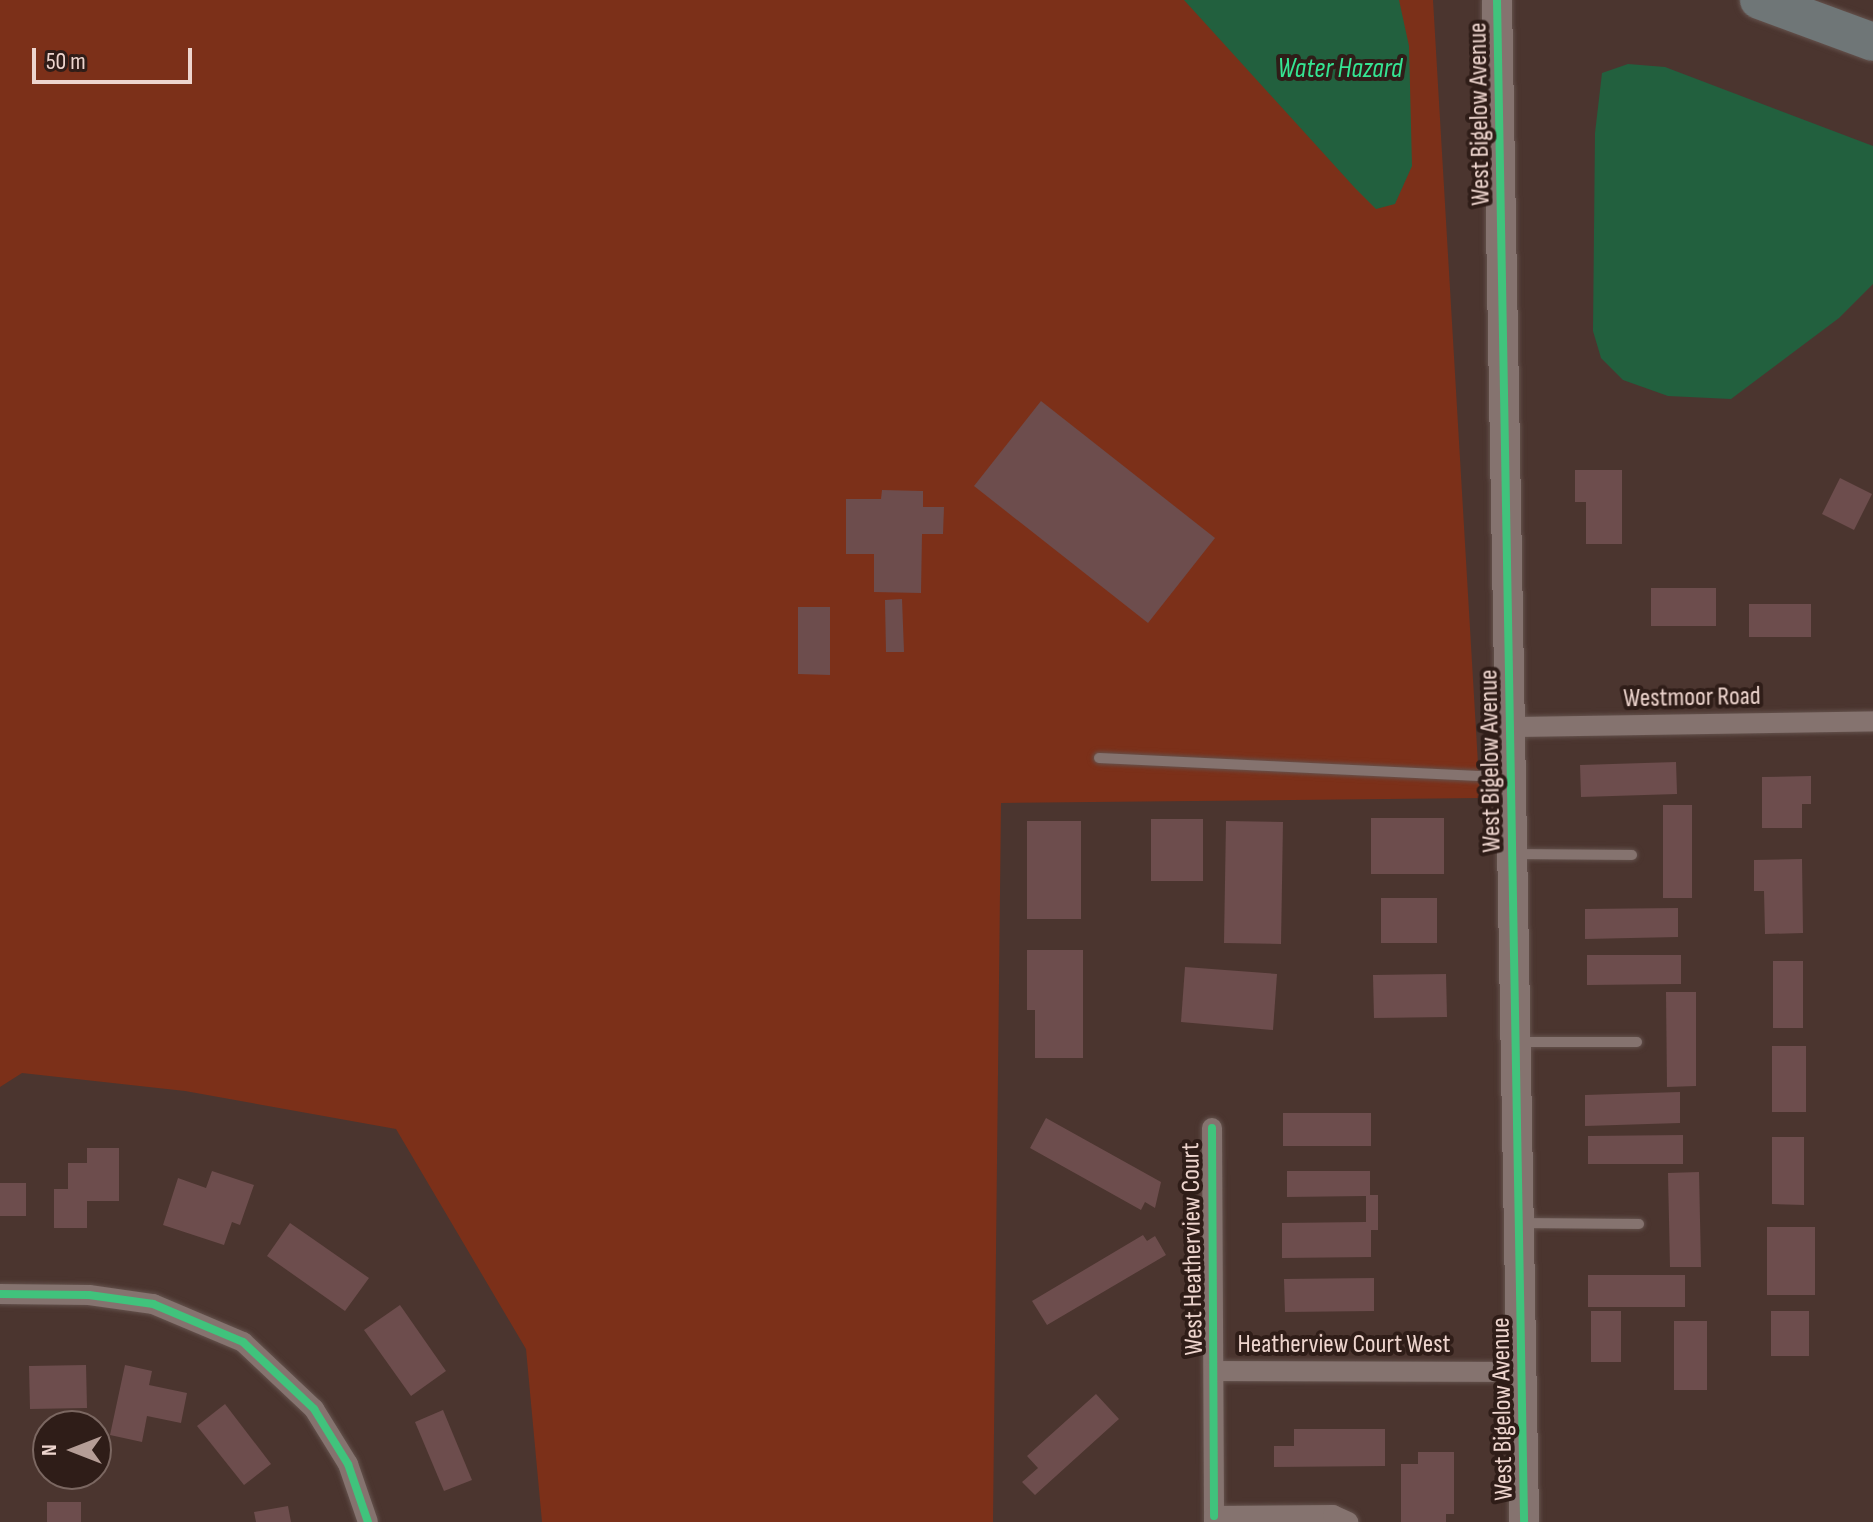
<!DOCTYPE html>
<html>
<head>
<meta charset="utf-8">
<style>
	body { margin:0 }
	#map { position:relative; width:1873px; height:1522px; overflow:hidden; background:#4b352f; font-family:"Sofia Sans Condensed",sans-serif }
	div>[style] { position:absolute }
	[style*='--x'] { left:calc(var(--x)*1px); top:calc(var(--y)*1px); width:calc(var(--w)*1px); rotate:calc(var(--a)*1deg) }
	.green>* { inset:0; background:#7c3019 }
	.water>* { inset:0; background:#22603e }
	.building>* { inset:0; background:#6d4d4d }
	.roads { filter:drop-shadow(0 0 2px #64524d) drop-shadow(0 0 2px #64524d) }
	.lane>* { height:10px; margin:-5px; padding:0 5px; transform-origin:5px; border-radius:5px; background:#85736f }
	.street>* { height:20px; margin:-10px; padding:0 10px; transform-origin:10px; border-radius:10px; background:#85736f }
	.secondary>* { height:30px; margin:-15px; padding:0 15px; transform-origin:15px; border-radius:15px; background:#85736f }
	.highway>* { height:38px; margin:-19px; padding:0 19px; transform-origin:19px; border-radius:19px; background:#6f7677 }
	.cycleway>* { height:8px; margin:-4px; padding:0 4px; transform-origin:4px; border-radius:4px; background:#40c37c }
	span { translate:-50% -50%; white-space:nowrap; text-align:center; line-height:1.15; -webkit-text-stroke:8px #2f1d18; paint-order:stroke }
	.street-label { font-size:26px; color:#eed5ce }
	.water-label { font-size:28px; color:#35e593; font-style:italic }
	.north { position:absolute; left:32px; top:1410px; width:80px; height:80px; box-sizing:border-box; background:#2f1d18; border:2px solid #7b6761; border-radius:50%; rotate:270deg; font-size:22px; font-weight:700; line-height:32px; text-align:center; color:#eed5ce }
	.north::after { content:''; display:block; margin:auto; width:28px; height:36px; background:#b59d96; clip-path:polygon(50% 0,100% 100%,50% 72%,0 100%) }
	.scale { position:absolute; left:32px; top:48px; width:160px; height:36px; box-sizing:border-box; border:4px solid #eed5ce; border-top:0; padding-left:10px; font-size:24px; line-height:28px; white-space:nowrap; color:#eed5ce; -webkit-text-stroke:6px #2f1d18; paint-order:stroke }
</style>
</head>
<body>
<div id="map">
	<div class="green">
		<i style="clip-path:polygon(0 0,1433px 0,1480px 798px,1001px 803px,993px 1522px,542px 1522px,526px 1349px,396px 1129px,185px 1091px,22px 1073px,0 1087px)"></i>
	</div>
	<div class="water">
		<i style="clip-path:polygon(1184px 0,1399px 0,1409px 46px,1412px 166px,1395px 204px,1376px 209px,1355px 188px)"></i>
		<i style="clip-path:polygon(1628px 64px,1665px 67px,1873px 146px,1873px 284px,1839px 318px,1731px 399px,1668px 396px,1623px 380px,1601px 358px,1593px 331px,1595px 133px,1602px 73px)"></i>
	</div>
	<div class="building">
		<i style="clip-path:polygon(1041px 401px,1215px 538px,1148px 623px,974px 486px)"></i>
		<i style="clip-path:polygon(1575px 470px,1622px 470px,1622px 544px,1586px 544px,1586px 502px,1575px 502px)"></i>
		<i style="clip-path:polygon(1840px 478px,1872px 494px,1854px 530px,1822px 514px)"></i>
		<i style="clip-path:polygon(882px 490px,923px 491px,923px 507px,944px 507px,943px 534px,922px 534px,921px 593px,874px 592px,874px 554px,846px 554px,846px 499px,881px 499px)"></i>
		<i style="clip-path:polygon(1651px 588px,1716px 588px,1716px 626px,1651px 626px)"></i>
		<i style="clip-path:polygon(902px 599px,904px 652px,886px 652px,885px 600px)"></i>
		<i style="clip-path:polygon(1749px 604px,1811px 604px,1811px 637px,1749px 637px)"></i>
		<i style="clip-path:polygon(798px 607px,830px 607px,830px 675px,798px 674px)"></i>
		<i style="clip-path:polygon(1676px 762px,1677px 794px,1581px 797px,1580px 765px)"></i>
		<i style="clip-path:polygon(1811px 776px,1811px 804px,1802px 804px,1802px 828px,1762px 828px,1762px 777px)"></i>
		<i style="clip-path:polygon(1663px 805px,1692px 805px,1692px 898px,1663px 898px)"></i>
		<i style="clip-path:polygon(1371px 818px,1444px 818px,1444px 874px,1371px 874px)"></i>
		<i style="clip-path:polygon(1151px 819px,1203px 819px,1203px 881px,1151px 881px)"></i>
		<i style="clip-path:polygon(1027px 821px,1081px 821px,1081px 919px,1027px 919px)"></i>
		<i style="clip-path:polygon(1226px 821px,1283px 822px,1281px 944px,1224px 943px)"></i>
		<i style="clip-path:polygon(1802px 859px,1803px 933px,1765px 934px,1764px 891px,1754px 891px,1754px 860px)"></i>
		<i style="clip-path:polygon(1381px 898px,1437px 898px,1437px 943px,1381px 943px)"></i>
		<i style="clip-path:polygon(1678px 908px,1678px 937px,1585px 939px,1585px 909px)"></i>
		<i style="clip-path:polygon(1027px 950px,1083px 950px,1083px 1058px,1035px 1058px,1035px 1010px,1027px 1010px)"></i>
		<i style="clip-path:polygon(1587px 955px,1681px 955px,1681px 984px,1587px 985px)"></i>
		<i style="clip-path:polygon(1773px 961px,1803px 961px,1803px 1028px,1773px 1028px)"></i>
		<i style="clip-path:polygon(1185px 967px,1277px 974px,1273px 1030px,1181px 1022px)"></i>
		<i style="clip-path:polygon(1446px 974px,1447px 1017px,1374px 1018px,1373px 975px)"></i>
		<i style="clip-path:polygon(1666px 992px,1696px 992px,1696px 1086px,1667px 1087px)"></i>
		<i style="clip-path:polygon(1772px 1046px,1806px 1046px,1806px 1112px,1772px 1112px)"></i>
		<i style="clip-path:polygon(1680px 1092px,1680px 1123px,1585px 1126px,1585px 1095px)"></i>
		<i style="clip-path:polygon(1283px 1113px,1371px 1113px,1371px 1146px,1283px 1146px)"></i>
		<i style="clip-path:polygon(1046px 1118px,1161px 1182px,1155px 1208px,1145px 1202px,1141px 1210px,1030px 1148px)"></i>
		<i style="clip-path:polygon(1683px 1135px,1683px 1164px,1588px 1164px,1588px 1136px)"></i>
		<i style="clip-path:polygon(1772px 1137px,1804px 1137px,1804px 1205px,1772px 1204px)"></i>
		<i style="clip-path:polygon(87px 1148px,119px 1148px,119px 1201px,87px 1201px,87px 1228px,54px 1228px,54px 1189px,68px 1189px,68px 1163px,87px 1163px)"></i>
		<i style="clip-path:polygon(212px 1171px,254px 1185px,240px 1225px,232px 1222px,224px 1245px,163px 1225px,178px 1178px,206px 1188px)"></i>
		<i style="clip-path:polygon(1287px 1171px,1370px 1171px,1370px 1195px,1378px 1195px,1378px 1230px,1371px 1230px,1371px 1257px,1282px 1258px,1282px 1223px,1366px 1222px,1366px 1196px,1287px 1197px)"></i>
		<i style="clip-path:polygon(1699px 1172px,1701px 1267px,1670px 1267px,1668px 1173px)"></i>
		<i style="clip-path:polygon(0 1183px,26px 1183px,26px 1216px,0 1216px)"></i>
		<i style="clip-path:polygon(290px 1223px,369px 1278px,345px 1311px,267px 1256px)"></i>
		<i style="clip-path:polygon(1767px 1227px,1815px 1227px,1815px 1295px,1767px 1295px)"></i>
		<i style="clip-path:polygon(1143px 1235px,1147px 1241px,1155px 1236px,1166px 1255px,1047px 1325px,1032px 1301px)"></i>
		<i style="clip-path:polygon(1588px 1275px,1685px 1275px,1685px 1307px,1588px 1307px)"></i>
		<i style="clip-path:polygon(1374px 1278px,1374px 1311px,1285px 1312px,1284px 1279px)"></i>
		<i style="clip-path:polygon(400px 1305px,446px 1371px,411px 1396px,364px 1330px)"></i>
		<i style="clip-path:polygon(1591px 1311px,1621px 1311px,1621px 1362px,1591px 1362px)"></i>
		<i style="clip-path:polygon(1771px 1311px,1809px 1311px,1809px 1356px,1771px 1356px)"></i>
		<i style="clip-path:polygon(1674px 1321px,1707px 1321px,1707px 1390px,1674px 1390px)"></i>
		<i style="clip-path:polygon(86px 1365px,87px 1408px,30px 1409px,29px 1366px)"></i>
		<i style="clip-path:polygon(125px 1365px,152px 1371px,149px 1385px,187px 1393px,181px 1423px,147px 1416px,142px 1442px,110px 1435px)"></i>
		<i style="clip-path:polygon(1096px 1394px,1119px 1419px,1035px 1495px,1022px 1482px,1038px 1468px,1027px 1456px)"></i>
		<i style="clip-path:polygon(225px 1404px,271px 1464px,244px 1485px,197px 1426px)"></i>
		<i style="clip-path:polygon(443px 1410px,472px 1480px,444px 1491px,415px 1422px)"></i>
		<i style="clip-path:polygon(1294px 1429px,1385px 1429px,1385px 1466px,1274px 1467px,1274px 1446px,1294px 1446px)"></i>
		<i style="clip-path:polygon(1418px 1452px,1454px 1452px,1454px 1514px,1446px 1514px,1446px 1522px,1401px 1522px,1401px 1464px,1418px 1464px)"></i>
		<i style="clip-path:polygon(47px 1502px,81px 1502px,81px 1522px,47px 1522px)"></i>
		<i style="clip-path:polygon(288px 1506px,291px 1522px,256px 1522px,254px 1512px)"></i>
	</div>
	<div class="roads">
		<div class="lane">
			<i style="--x:1099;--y:758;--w:407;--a:2.7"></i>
			<i style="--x:1515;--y:854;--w:117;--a:0.5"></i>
			<i style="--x:1519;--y:1042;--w:118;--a:0"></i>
			<i style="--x:1522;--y:1223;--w:117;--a:0.5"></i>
		</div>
		<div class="street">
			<i style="--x:1511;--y:727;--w:362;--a:-0.9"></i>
			<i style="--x:1212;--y:1128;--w:388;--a:89.7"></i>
			<i style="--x:0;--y:1294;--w:89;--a:0.6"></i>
			<i style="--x:89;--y:1295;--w:65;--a:8"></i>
			<i style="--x:153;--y:1304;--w:98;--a:22.9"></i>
			<i style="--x:243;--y:1342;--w:98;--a:43.3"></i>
			<i style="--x:314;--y:1409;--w:65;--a:58.3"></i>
			<i style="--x:348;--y:1464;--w:61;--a:71"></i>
			<i style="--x:1214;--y:1371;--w:309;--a:0.2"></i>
			<i style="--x:1214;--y:1522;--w:6;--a:-90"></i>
			<i style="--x:1214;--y:1516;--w:119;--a:-0.5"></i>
			<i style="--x:1333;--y:1515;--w:17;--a:25"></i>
		</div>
		<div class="secondary">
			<i style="--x:1497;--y:0;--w:1522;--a:88.98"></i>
		</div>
		<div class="highway">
			<i style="--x:1759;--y:0;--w:121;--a:20.2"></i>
		</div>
	</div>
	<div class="cycleway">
		<i style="--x:1497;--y:0;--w:1522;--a:88.98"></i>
		<i style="--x:1212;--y:1128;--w:388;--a:89.7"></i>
		<i style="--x:0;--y:1294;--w:89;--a:0.6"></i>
		<i style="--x:89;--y:1295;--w:65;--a:8"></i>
		<i style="--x:153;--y:1304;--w:98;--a:22.9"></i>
		<i style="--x:243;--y:1342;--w:98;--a:43.3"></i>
		<i style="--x:314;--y:1409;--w:65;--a:58.3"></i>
		<i style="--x:348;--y:1464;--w:61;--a:71"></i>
	</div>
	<div class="street-label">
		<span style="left:1480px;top:114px;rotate:-91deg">West Bigelow Avenue</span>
		<span style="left:1692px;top:698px;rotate:-1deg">Westmoor Road</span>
		<span style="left:1491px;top:761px;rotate:-91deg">West Bigelow Avenue</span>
		<span style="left:1193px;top:1249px;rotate:-91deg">West Heatherview Court</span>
		<span style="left:1344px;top:1345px">Heatherview Court West</span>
		<span style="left:1503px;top:1409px;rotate:-91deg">West Bigelow Avenue</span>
	</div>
	<div class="water-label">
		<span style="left:1340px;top:69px">Water Hazard</span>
	</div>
	<div class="north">N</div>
	<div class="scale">50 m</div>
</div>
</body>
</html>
